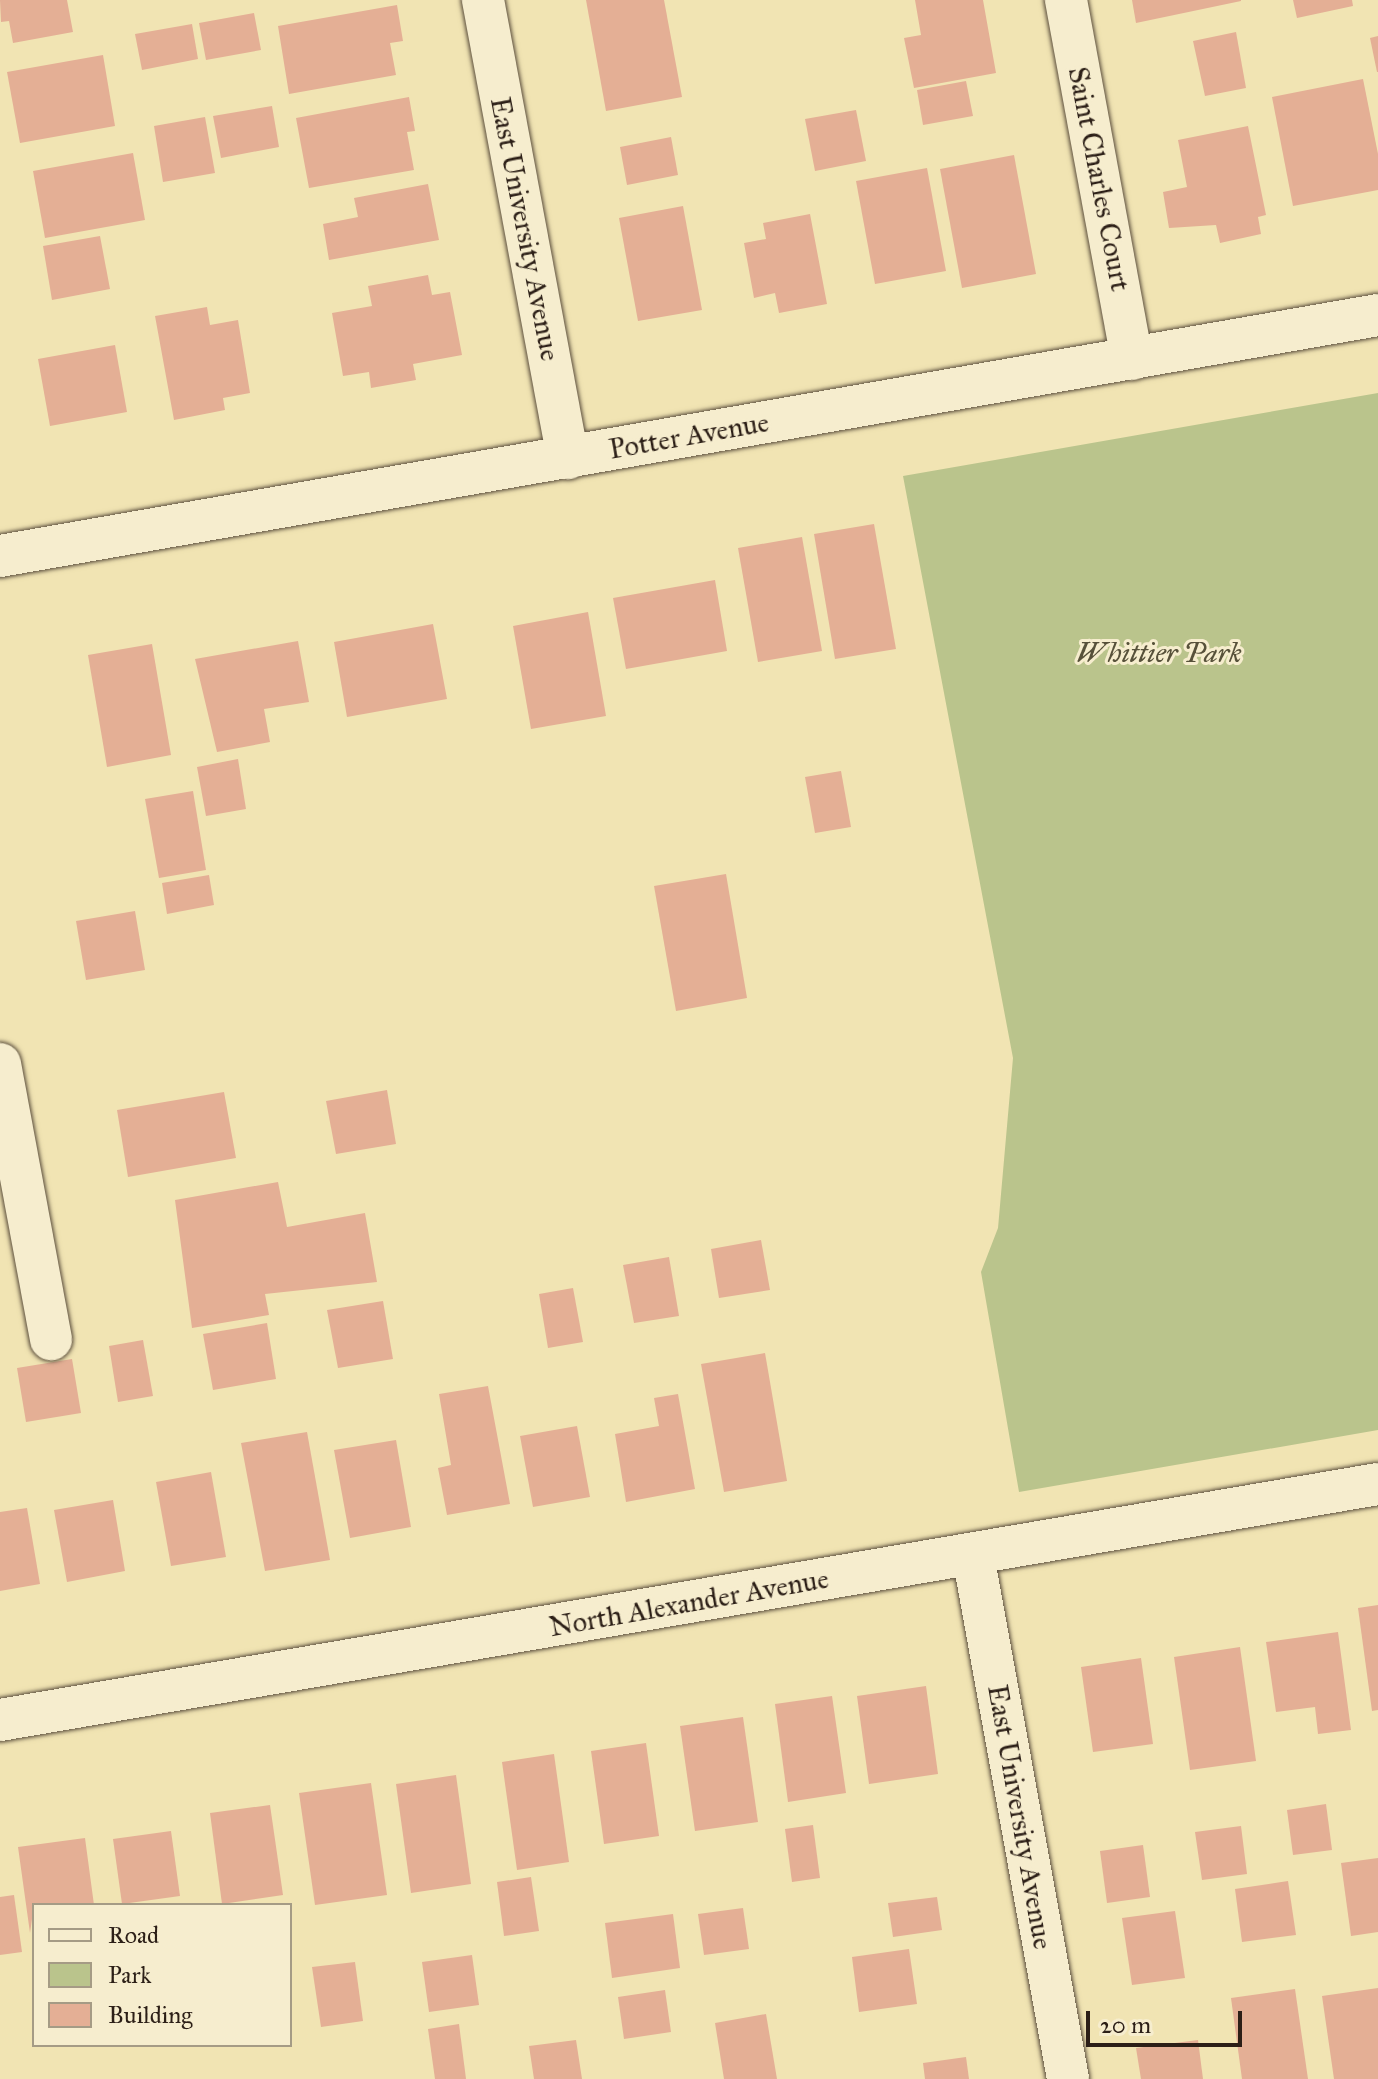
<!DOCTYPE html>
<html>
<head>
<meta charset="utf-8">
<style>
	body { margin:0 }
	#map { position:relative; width:1378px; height:2079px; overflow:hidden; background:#f1e4b3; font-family:"IM FELL Great Primer",serif }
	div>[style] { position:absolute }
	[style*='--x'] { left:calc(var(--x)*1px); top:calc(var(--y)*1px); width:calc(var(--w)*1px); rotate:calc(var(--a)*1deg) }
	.green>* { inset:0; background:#bac48c }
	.building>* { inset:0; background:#e4af95 }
	.roads { filter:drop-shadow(0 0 2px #5d503e) drop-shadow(0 0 2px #5d503e) }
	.street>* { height:42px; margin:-21px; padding:0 21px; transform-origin:21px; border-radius:21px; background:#f6edce }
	span { translate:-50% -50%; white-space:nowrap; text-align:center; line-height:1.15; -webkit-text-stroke:6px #f6edce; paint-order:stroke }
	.street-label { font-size:28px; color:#2c1f17 }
	.park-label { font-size:28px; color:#57513a; font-style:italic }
	.legend { position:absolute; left:32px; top:1903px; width:260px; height:144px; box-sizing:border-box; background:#f6edce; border:2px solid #a59b85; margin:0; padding:10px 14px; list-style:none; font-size:24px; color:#2c1f17 }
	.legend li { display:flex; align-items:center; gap:16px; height:40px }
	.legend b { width:40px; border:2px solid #a59b85 }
	.scale { position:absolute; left:1086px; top:2011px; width:156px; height:36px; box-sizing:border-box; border:4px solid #2c1f17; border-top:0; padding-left:10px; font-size:24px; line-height:28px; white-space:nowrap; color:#2c1f17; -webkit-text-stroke:6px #f6edce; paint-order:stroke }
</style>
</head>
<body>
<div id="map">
	<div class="green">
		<i style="clip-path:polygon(1378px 393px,1378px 1430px,1019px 1492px,981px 1272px,998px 1228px,1013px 1058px,903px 476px)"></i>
	</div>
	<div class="building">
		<i style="clip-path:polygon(0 0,67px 0,73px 32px,13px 43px,9px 21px,1px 22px)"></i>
		<i style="clip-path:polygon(586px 0,664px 0,682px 97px,606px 111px)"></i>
		<i style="clip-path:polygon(915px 0,983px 0,996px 73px,914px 88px,904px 38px,921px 35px)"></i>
		<i style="clip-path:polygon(1132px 0,1241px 0,1241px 1px,1136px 23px)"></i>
		<i style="clip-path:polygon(1293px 0,1352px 0,1353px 6px,1297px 18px)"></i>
		<i style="clip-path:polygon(397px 5px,403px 41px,390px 43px,396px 75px,289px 94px,278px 26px)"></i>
		<i style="clip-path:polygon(254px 13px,261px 50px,206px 60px,199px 23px)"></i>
		<i style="clip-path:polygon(192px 24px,198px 59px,142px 70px,135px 34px)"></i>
		<i style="clip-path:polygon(1236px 32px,1246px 88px,1205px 96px,1193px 41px)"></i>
		<i style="clip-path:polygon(1378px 36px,1378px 72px,1377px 72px,1370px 38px)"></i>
		<i style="clip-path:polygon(103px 55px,115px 126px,20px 143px,7px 72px)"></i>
		<i style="clip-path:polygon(1363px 79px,1378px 154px,1378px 190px,1293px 206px,1272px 97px)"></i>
		<i style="clip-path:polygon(966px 81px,973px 116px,923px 125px,917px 90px)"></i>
		<i style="clip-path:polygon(409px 97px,415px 131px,407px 132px,414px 170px,309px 188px,296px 118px)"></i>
		<i style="clip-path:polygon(272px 106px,279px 147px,221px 158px,213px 116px)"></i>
		<i style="clip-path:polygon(856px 110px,866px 161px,815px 171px,805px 119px)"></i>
		<i style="clip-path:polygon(205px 117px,215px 173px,163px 182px,154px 126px)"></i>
		<i style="clip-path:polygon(1248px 126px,1266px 215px,1258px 217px,1261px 234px,1220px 243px,1216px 225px,1169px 228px,1163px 192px,1187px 187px,1178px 140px)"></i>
		<i style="clip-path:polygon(671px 137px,678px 175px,627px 185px,620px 147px)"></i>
		<i style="clip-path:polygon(133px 153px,145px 220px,45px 238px,33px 171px)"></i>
		<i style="clip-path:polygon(1014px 155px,1036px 274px,962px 288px,940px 169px)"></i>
		<i style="clip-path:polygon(927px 168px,946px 271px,875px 284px,856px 181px)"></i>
		<i style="clip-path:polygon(428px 184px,439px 240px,329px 260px,323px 224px,358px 217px,354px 198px)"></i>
		<i style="clip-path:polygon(683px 206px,702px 310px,638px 321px,619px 218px)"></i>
		<i style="clip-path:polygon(810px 214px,827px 304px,779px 313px,775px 293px,754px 298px,744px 243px,766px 239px,763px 223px)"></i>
		<i style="clip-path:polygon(100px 236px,110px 289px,52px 300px,43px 246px)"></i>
		<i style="clip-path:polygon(428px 275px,432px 295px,450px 292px,462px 355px,413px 364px,416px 380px,371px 388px,369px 372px,343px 376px,332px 313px,372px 306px,368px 286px)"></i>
		<i style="clip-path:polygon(207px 307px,210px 325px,238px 320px,250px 393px,223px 398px,225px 410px,174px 420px,155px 316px)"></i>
		<i style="clip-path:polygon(115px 345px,127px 412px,50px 426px,38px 359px)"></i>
		<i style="clip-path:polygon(874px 524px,896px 649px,835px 659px,814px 534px)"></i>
		<i style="clip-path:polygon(802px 537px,822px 651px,758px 662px,738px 548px)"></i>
		<i style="clip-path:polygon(715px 580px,727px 651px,626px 669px,613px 598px)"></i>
		<i style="clip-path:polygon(588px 612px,606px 716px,531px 729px,513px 626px)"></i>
		<i style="clip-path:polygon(433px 624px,447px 699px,347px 717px,334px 642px)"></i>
		<i style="clip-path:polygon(298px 641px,309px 702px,264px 709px,270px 742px,217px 752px,195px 659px)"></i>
		<i style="clip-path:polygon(152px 644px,171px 755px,107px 767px,88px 655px)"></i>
		<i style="clip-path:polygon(238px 759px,246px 809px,206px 816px,197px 767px)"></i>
		<i style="clip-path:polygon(841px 771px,851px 827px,815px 833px,805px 777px)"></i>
		<i style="clip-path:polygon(193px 791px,206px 870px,159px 878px,145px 799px)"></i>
		<i style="clip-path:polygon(726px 874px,747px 998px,676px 1011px,654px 886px)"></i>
		<i style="clip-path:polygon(209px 875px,214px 905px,167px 914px,162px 883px)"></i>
		<i style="clip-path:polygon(135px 911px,145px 970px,86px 980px,76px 921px)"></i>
		<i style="clip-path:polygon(387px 1090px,396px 1144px,336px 1154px,326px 1101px)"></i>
		<i style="clip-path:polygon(224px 1092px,236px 1158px,128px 1177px,117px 1110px)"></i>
		<i style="clip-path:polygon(278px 1182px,287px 1227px,365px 1213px,377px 1282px,265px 1294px,269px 1315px,192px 1328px,175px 1200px)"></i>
		<i style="clip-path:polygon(761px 1240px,770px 1290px,719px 1298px,711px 1249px)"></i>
		<i style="clip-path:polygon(669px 1257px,679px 1316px,634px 1323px,623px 1265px)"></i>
		<i style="clip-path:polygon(573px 1288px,583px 1342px,548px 1348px,539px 1294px)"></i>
		<i style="clip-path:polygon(383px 1301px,393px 1359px,338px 1368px,327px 1310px)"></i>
		<i style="clip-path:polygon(267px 1323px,276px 1379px,213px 1390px,203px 1334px)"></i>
		<i style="clip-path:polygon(143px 1340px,153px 1396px,118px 1402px,109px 1346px)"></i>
		<i style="clip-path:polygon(765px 1353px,787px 1481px,724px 1492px,701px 1364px)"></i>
		<i style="clip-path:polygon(72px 1359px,81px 1413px,26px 1422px,17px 1368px)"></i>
		<i style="clip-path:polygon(488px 1386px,510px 1504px,447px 1515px,438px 1468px,451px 1465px,439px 1394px)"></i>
		<i style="clip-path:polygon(678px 1394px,695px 1489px,626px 1502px,615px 1434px,659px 1426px,654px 1398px)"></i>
		<i style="clip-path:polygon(577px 1426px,590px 1497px,533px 1507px,520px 1436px)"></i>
		<i style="clip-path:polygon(307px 1432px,330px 1560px,265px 1571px,241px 1443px)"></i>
		<i style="clip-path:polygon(396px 1440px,411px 1527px,350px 1538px,334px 1450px)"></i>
		<i style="clip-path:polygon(211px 1472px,226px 1557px,171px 1566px,156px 1482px)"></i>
		<i style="clip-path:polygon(113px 1500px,125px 1571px,67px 1582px,54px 1510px)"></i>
		<i style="clip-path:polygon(27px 1508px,40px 1584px,0 1591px,0 1512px)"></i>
		<i style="clip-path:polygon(1378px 1605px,1378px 1710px,1372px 1711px,1358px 1608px)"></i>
		<i style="clip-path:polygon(1338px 1632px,1351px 1730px,1318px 1734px,1315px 1707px,1276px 1712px,1266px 1642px)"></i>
		<i style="clip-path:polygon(1240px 1647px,1256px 1761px,1190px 1770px,1174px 1657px)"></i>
		<i style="clip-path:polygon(1141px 1658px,1153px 1744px,1093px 1752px,1081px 1667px)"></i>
		<i style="clip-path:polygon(926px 1686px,938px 1774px,869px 1784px,857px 1696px)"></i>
		<i style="clip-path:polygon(832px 1696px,846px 1793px,788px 1802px,775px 1704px)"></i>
		<i style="clip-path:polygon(743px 1717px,758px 1822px,695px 1831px,680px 1726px)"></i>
		<i style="clip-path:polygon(646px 1743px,659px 1836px,604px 1844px,591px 1751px)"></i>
		<i style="clip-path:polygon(554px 1754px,569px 1862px,517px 1870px,502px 1762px)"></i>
		<i style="clip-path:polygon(456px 1775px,471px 1884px,411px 1893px,396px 1784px)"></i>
		<i style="clip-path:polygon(371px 1783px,387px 1895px,315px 1905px,299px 1793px)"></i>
		<i style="clip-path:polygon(1326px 1804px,1332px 1850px,1293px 1855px,1287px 1810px)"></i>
		<i style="clip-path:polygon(270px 1805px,283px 1895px,222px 1904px,210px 1813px)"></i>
		<i style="clip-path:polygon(813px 1825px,820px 1878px,792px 1882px,785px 1829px)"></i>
		<i style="clip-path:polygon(1241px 1826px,1247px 1874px,1202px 1880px,1195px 1832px)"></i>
		<i style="clip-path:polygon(171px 1831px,180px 1896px,122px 1904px,113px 1839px)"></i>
		<i style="clip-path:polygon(85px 1838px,94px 1905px,34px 1905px,30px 1933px,18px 1847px)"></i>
		<i style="clip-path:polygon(1143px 1845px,1150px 1897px,1107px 1903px,1100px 1851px)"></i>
		<i style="clip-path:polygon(1378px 1858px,1378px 1932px,1351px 1936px,1341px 1863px)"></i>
		<i style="clip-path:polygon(531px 1877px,539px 1931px,504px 1936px,497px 1882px)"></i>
		<i style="clip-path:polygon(1288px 1881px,1296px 1935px,1242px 1942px,1235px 1889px)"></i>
		<i style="clip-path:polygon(14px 1895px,22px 1952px,0 1955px,0 1897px)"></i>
		<i style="clip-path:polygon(937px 1897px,942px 1930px,893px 1937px,888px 1903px)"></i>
		<i style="clip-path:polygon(743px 1908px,749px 1949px,704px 1955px,698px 1914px)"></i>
		<i style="clip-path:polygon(1175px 1911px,1185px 1978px,1132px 1985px,1122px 1918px)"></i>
		<i style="clip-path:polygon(673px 1914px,680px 1968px,612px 1978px,605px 1923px)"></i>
		<i style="clip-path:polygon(909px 1949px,917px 2004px,859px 2012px,852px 1957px)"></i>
		<i style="clip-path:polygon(472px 1955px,479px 2005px,429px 2012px,422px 1962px)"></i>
		<i style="clip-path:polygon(355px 1962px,363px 2021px,321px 2027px,312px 1967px)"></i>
		<i style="clip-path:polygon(1378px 1988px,1378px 2079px,1334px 2079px,1322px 1996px)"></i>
		<i style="clip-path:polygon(1295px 1989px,1308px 2079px,1242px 2079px,1231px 1998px)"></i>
		<i style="clip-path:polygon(665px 1990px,671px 2032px,624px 2039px,618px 1997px)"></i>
		<i style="clip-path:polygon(766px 2014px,777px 2079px,724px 2079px,715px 2023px)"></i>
		<i style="clip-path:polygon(459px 2024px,466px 2079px,435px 2079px,428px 2029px)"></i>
		<i style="clip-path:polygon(576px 2040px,582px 2079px,534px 2079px,529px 2046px)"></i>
		<i style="clip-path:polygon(1198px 2040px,1203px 2079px,1141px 2079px,1136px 2048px)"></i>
		<i style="clip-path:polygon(966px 2057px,969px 2079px,925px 2079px,923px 2063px)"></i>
	</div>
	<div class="roads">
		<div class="street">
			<i style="--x:483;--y:0;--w:466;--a:79.5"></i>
			<i style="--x:1066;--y:0;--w:365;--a:79.6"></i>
			<i style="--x:0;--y:556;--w:1399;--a:-9.92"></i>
			<i style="--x:0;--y:1064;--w:280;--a:79.5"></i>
			<i style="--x:973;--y:1555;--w:533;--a:79.72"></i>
			<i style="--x:0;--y:1720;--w:1398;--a:-9.72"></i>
		</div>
	</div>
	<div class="street-label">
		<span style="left:1099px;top:179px;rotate:79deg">Saint Charles Court</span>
		<span style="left:525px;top:229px;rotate:79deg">East University Avenue</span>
		<span style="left:689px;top:436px;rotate:-10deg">Potter Avenue</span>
		<span style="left:689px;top:1603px;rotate:-10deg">North Alexander Avenue</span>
		<span style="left:1020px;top:1817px;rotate:80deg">East University Avenue</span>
	</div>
	<div class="park-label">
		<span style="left:1159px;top:653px">Whittier Park</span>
	</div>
	<ul class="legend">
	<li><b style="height:10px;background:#f6edce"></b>Road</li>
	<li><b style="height:22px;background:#bac48c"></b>Park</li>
	<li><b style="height:22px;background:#e4af95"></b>Building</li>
	</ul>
	<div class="scale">20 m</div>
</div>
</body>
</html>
